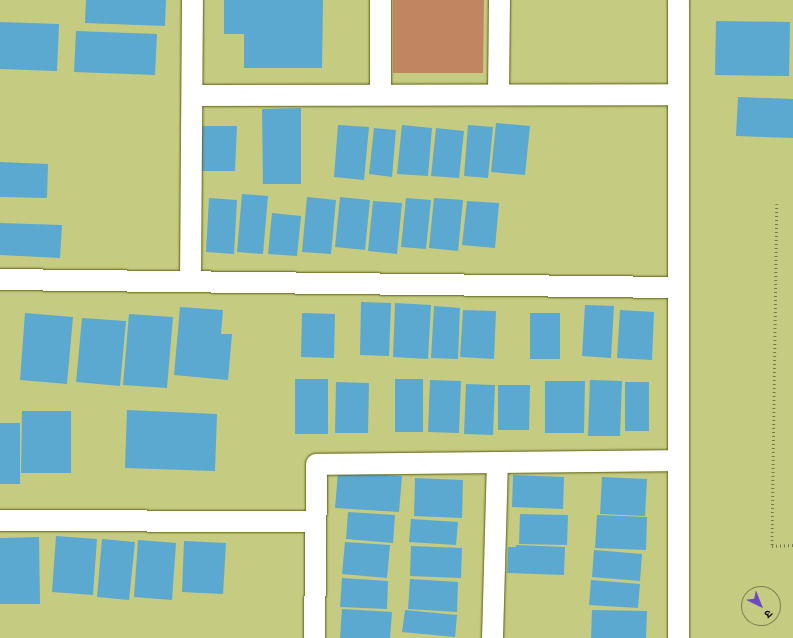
<!DOCTYPE html>
<html>
<head>
<meta charset="utf-8">
<style>
	body { margin:0 }
	#map { position:relative; width:793px; height:638px; overflow:hidden; background:#c6cb82; font-family:"Golos Text","Noto Sans Devanagari",sans-serif }
	div>[style] { position:absolute }
	[style*='--x'] { left:calc(var(--x)*1px); top:calc(var(--y)*1px); width:calc(var(--w)*1px); rotate:calc(var(--a)*1deg) }
	.green>* { inset:0; background:#c18561 }
	.building>* { inset:0; background:#5ba9d0 }
	.path>* { height:2.5px; margin-top:-1.25px; transform-origin:0; background:repeating-linear-gradient(90deg,#757848 0 1px,transparent 0 4px) }
	.roads { filter:drop-shadow(0 0 1px #595c0c) drop-shadow(0 0 1px #595c0c) }
	.street>* { height:21px; margin:-10.5px; padding:0 10.5px; transform-origin:10.5px; border-radius:10.5px; background:#fff }
	span { translate:-50% -50%; white-space:nowrap; text-align:center; line-height:1.15; -webkit-text-stroke:3.5px #c6cb82; paint-order:stroke }
	.north { position:absolute; left:741px; top:586px; width:40px; height:40px; box-sizing:border-box; background:#c6cb82; border:1px solid #7e814e; border-radius:50%; rotate:137deg; font-size:11px; font-weight:700; line-height:16px; text-align:center; color:#110 }
	.north::after { content:''; display:block; margin:auto; width:14px; height:18px; background:#6c4ac3; clip-path:polygon(50% 0,100% 100%,50% 72%,0 100%) }
</style>
</head>
<body>
<div id="map">
	<div class="green">
		<i style="clip-path:polygon(393px 0,484px 0,483px 73px,393px 73px)"></i>
	</div>
	<div class="building">
		<i style="clip-path:polygon(86px 0,166px 0,165px 26px,85px 23px)"></i>
		<i style="clip-path:polygon(224px 0,323px 0,322px 68px,244px 68px,244px 34px,224px 34px)"></i>
		<i style="clip-path:polygon(716px 21px,790px 22px,789px 76px,715px 75px)"></i>
		<i style="clip-path:polygon(0 22px,59px 24px,57px 71px,0 69px)"></i>
		<i style="clip-path:polygon(76px 31px,157px 34px,155px 75px,74px 72px)"></i>
		<i style="clip-path:polygon(738px 97px,793px 99px,793px 138px,736px 136px)"></i>
		<i style="clip-path:polygon(301px 108px,301px 184px,263px 184px,262px 109px)"></i>
		<i style="clip-path:polygon(496px 123px,530px 126px,525px 175px,491px 172px)"></i>
		<i style="clip-path:polygon(338px 125px,369px 127px,364px 180px,334px 177px)"></i>
		<i style="clip-path:polygon(402px 125px,432px 128px,428px 176px,397px 174px)"></i>
		<i style="clip-path:polygon(468px 125px,493px 127px,488px 178px,464px 176px)"></i>
		<i style="clip-path:polygon(202px 126px,237px 126px,235px 171px,201px 171px)"></i>
		<i style="clip-path:polygon(374px 128px,396px 130px,392px 177px,369px 174px)"></i>
		<i style="clip-path:polygon(436px 128px,464px 131px,459px 178px,431px 176px)"></i>
		<i style="clip-path:polygon(0 162px,48px 164px,47px 198px,0 197px)"></i>
		<i style="clip-path:polygon(242px 194px,268px 196px,263px 254px,237px 252px)"></i>
		<i style="clip-path:polygon(307px 197px,336px 200px,331px 254px,302px 252px)"></i>
		<i style="clip-path:polygon(340px 197px,370px 200px,365px 250px,335px 247px)"></i>
		<i style="clip-path:polygon(209px 198px,237px 200px,234px 254px,206px 252px)"></i>
		<i style="clip-path:polygon(406px 198px,431px 200px,426px 249px,401px 247px)"></i>
		<i style="clip-path:polygon(434px 198px,463px 200px,458px 251px,429px 248px)"></i>
		<i style="clip-path:polygon(373px 201px,402px 203px,397px 254px,368px 251px)"></i>
		<i style="clip-path:polygon(467px 201px,499px 203px,495px 248px,462px 245px)"></i>
		<i style="clip-path:polygon(272px 213px,301px 216px,297px 256px,268px 254px)"></i>
		<i style="clip-path:polygon(0 223px,62px 225px,60px 258px,0 255px)"></i>
		<i style="clip-path:polygon(361px 302px,391px 303px,389px 356px,360px 355px)"></i>
		<i style="clip-path:polygon(395px 303px,431px 305px,428px 359px,393px 357px)"></i>
		<i style="clip-path:polygon(585px 305px,614px 306px,611px 358px,582px 356px)"></i>
		<i style="clip-path:polygon(434px 306px,460px 308px,458px 359px,431px 358px)"></i>
		<i style="clip-path:polygon(180px 307px,223px 310px,221px 334px,232px 334px,228px 380px,174px 375px)"></i>
		<i style="clip-path:polygon(463px 310px,496px 311px,494px 359px,460px 357px)"></i>
		<i style="clip-path:polygon(620px 310px,654px 312px,652px 360px,617px 358px)"></i>
		<i style="clip-path:polygon(25px 313px,73px 317px,67px 384px,20px 380px)"></i>
		<i style="clip-path:polygon(302px 313px,335px 314px,334px 358px,301px 357px)"></i>
		<i style="clip-path:polygon(530px 313px,560px 313px,560px 359px,530px 359px)"></i>
		<i style="clip-path:polygon(129px 314px,173px 317px,167px 388px,123px 385px)"></i>
		<i style="clip-path:polygon(82px 318px,126px 321px,120px 386px,76px 382px)"></i>
		<i style="clip-path:polygon(295px 379px,328px 379px,328px 434px,295px 434px)"></i>
		<i style="clip-path:polygon(395px 379px,423px 379px,423px 432px,395px 432px)"></i>
		<i style="clip-path:polygon(430px 380px,461px 381px,459px 433px,428px 432px)"></i>
		<i style="clip-path:polygon(590px 380px,622px 381px,620px 436px,588px 436px)"></i>
		<i style="clip-path:polygon(545px 381px,585px 381px,584px 433px,545px 433px)"></i>
		<i style="clip-path:polygon(336px 382px,369px 383px,368px 433px,335px 433px)"></i>
		<i style="clip-path:polygon(625px 382px,649px 382px,649px 431px,625px 431px)"></i>
		<i style="clip-path:polygon(466px 384px,495px 385px,493px 435px,464px 434px)"></i>
		<i style="clip-path:polygon(498px 385px,530px 385px,529px 430px,498px 430px)"></i>
		<i style="clip-path:polygon(127px 410px,217px 414px,215px 471px,125px 468px)"></i>
		<i style="clip-path:polygon(22px 411px,71px 411px,71px 473px,21px 473px)"></i>
		<i style="clip-path:polygon(0 423px,20px 423px,20px 484px,0 484px)"></i>
		<i style="clip-path:polygon(338px 472px,402px 476px,399px 512px,335px 508px)"></i>
		<i style="clip-path:polygon(513px 475px,564px 477px,563px 509px,512px 507px)"></i>
		<i style="clip-path:polygon(602px 477px,647px 479px,645px 516px,600px 514px)"></i>
		<i style="clip-path:polygon(415px 478px,463px 480px,462px 518px,414px 516px)"></i>
		<i style="clip-path:polygon(348px 512px,395px 515px,393px 543px,346px 539px)"></i>
		<i style="clip-path:polygon(520px 514px,568px 515px,567px 545px,519px 544px)"></i>
		<i style="clip-path:polygon(597px 515px,647px 517px,646px 550px,595px 548px)"></i>
		<i style="clip-path:polygon(411px 519px,458px 522px,456px 545px,409px 542px)"></i>
		<i style="clip-path:polygon(56px 536px,97px 539px,93px 595px,52px 592px)"></i>
		<i style="clip-path:polygon(39px 537px,40px 604px,0 604px,0 538px)"></i>
		<i style="clip-path:polygon(102px 539px,135px 542px,129px 600px,97px 597px)"></i>
		<i style="clip-path:polygon(138px 540px,176px 543px,172px 600px,134px 597px)"></i>
		<i style="clip-path:polygon(184px 541px,226px 543px,223px 594px,182px 592px)"></i>
		<i style="clip-path:polygon(345px 542px,390px 545px,387px 578px,342px 574px)"></i>
		<i style="clip-path:polygon(516px 545px,565px 547px,564px 575px,507px 573px,508px 547px,516px 547px)"></i>
		<i style="clip-path:polygon(411px 546px,462px 548px,461px 578px,410px 576px)"></i>
		<i style="clip-path:polygon(594px 550px,642px 554px,640px 581px,592px 577px)"></i>
		<i style="clip-path:polygon(342px 578px,388px 581px,387px 609px,340px 607px)"></i>
		<i style="clip-path:polygon(410px 579px,458px 582px,457px 612px,408px 609px)"></i>
		<i style="clip-path:polygon(591px 580px,640px 584px,638px 608px,589px 605px)"></i>
		<i style="clip-path:polygon(342px 609px,392px 612px,390px 638px,340px 638px)"></i>
		<i style="clip-path:polygon(405px 610px,457px 615px,455px 637px,402px 632px)"></i>
		<i style="clip-path:polygon(592px 610px,647px 611px,646px 638px,591px 638px)"></i>
	</div>
	<div class="path">
		<i style="--x:777;--y:204;--w:342;--a:90.8"></i>
		<i style="--x:772;--y:546;--w:21;--a:-3"></i>
	</div>
	<div class="roads">
		<div class="street">
			<i style="--x:380;--y:0;--w:94;--a:90"></i>
			<i style="--x:678;--y:0;--w:638;--a:90"></i>
			<i style="--x:498;--y:94;--w:94;--a:-89.4"></i>
			<i style="--x:192;--y:95;--w:486;--a:-0.1"></i>
			<i style="--x:0;--y:279;--w:678;--a:0.68"></i>
			<i style="--x:190;--y:281;--w:281;--a:-89.6"></i>
			<i style="--x:0;--y:520;--w:315;--a:0.2"></i>
			<i style="--x:314;--y:638;--w:174;--a:-89.3"></i>
			<i style="--x:316;--y:464;--w:362;--a:-0.6"></i>
			<i style="--x:492;--y:638;--w:176;--a:-88.4"></i>
		</div>
	</div>
	<div class="north">उ</div>
</div>
</body>
</html>
